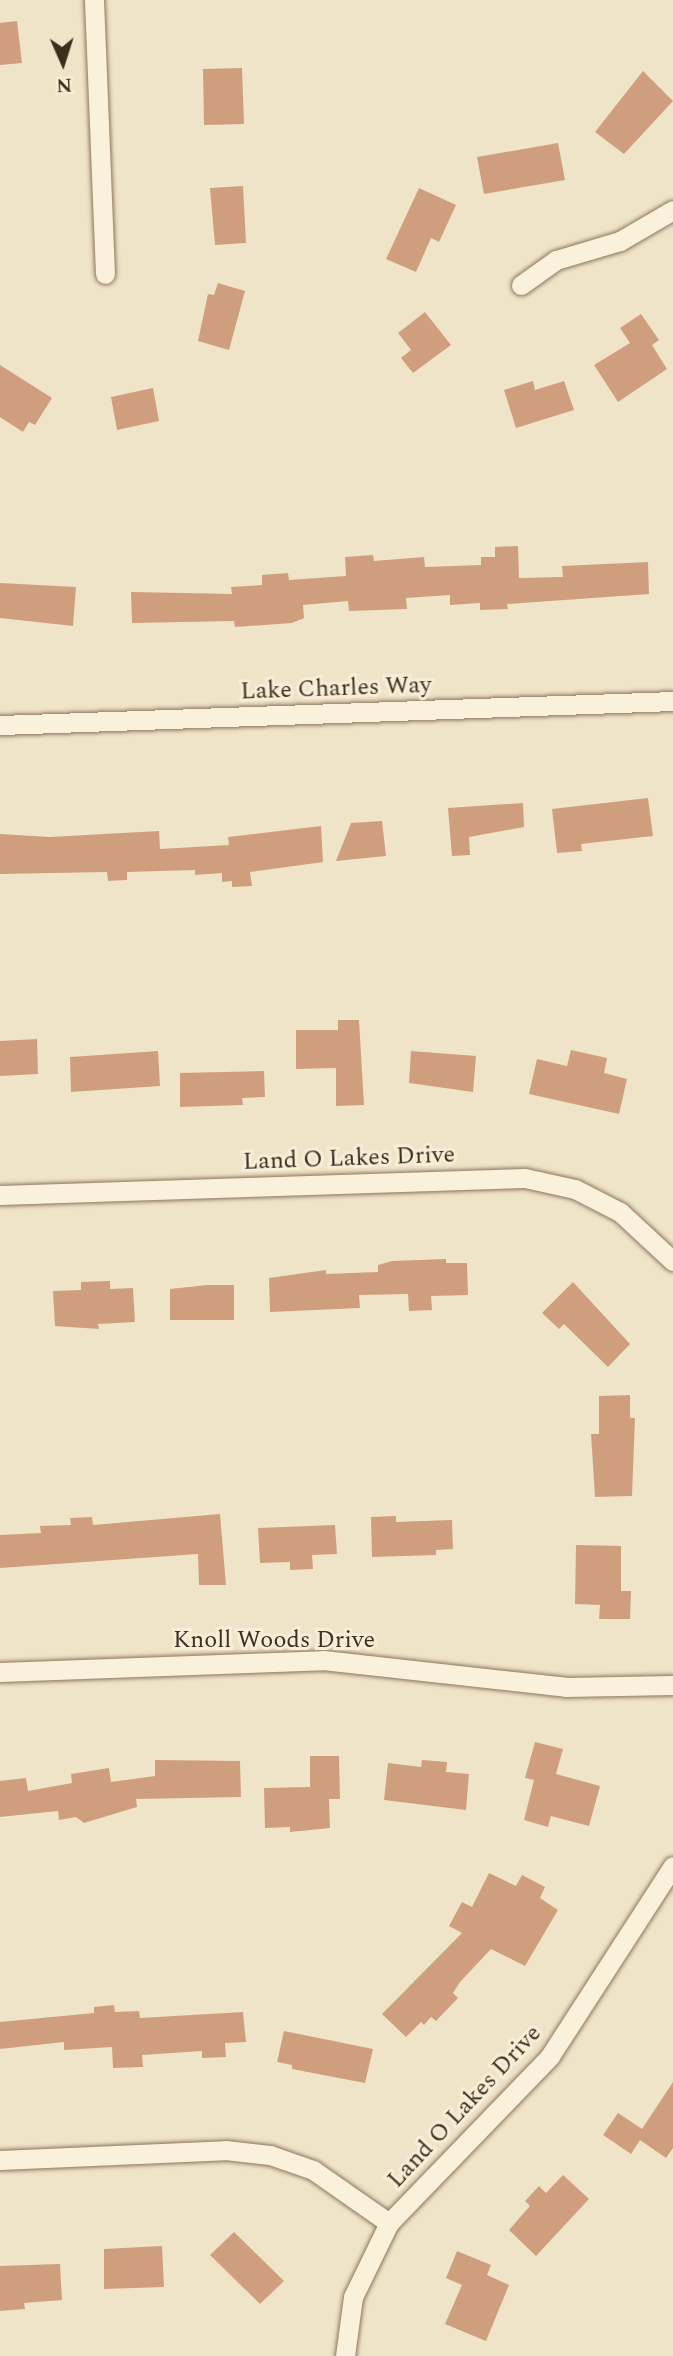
<!DOCTYPE html>
<html>
<head>
<meta charset="utf-8">
<style>
	body { margin:0 }
	#map { position:relative; width:673px; height:2356px; overflow:hidden; background:#f0e4c8; font-family:Spectral,serif }
	div>[style] { position:absolute }
	[style*='--x'] { left:calc(var(--x)*1px); top:calc(var(--y)*1px); width:calc(var(--w)*1px); rotate:calc(var(--a)*1deg) }
	.building>* { inset:0; background:#cf9f7d }
	.roads { filter:drop-shadow(0 0 2px #8d765c) drop-shadow(0 0 2px #8d765c) }
	.street>* { height:19px; margin:-9.5px; padding:0 9.5px; transform-origin:9.5px; border-radius:9.5px; background:#faf1dc }
	span { translate:-50% -50%; white-space:nowrap; text-align:center; line-height:1.15; -webkit-text-stroke:6px #f7eed8; paint-order:stroke }
	.street-label { font-size:24px; color:#3d2e20 }
	.north { position:absolute; left:28px; top:28px; width:70px; height:70px; -webkit-text-stroke:5px #f7eed8; paint-order:stroke; rotate:177deg; font-size:19px; font-weight:700; line-height:28px; text-align:center; color:#3d2e20 }
	.north::after { content:''; display:block; margin:auto; width:24px; height:32px; background:#3d2e20; clip-path:polygon(50% 0,100% 100%,50% 72%,0 100%) }
</style>
</head>
<body>
<div id="map">
	<div class="building">
		<i style="clip-path:polygon(17px 21px,22px 63px,0 65px,0 23px)"></i>
		<i style="clip-path:polygon(242px 68px,244px 124px,204px 125px,203px 69px)"></i>
		<i style="clip-path:polygon(643px 71px,673px 101px,624px 154px,595px 132px)"></i>
		<i style="clip-path:polygon(558px 143px,565px 180px,484px 194px,477px 157px)"></i>
		<i style="clip-path:polygon(243px 186px,246px 243px,215px 245px,210px 188px)"></i>
		<i style="clip-path:polygon(419px 188px,456px 205px,439px 242px,431px 238px,416px 272px,386px 259px)"></i>
		<i style="clip-path:polygon(218px 283px,245px 291px,229px 350px,198px 341px,208px 294px,214px 295px)"></i>
		<i style="clip-path:polygon(425px 312px,451px 345px,413px 373px,401px 358px,411px 350px,398px 333px)"></i>
		<i style="clip-path:polygon(641px 314px,659px 340px,652px 345px,667px 369px,618px 402px,594px 365px,630px 343px,620px 328px)"></i>
		<i style="clip-path:polygon(0 365px,52px 398px,35px 425px,29px 422px,23px 432px,0 417px)"></i>
		<i style="clip-path:polygon(533px 381px,535px 390px,564px 381px,574px 410px,516px 428px,504px 390px)"></i>
		<i style="clip-path:polygon(153px 388px,159px 421px,117px 430px,111px 397px)"></i>
		<i style="clip-path:polygon(518px 546px,519px 578px,563px 577px,562px 566px,648px 562px,649px 594px,507px 604px,508px 609px,480px 610px,480px 603px,450px 605px,450px 595px,406px 598px,407px 609px,349px 611px,348px 601px,303px 605px,304px 618px,292px 623px,235px 627px,234px 621px,132px 623px,131px 592px,232px 594px,231px 587px,262px 585px,262px 575px,288px 573px,289px 580px,346px 576px,345px 557px,373px 555px,374px 561px,424px 557px,425px 567px,481px 565px,481px 557px,495px 557px,495px 547px)"></i>
		<i style="clip-path:polygon(0 583px,76px 587px,73px 626px,0 618px)"></i>
		<i style="clip-path:polygon(648px 798px,653px 836px,581px 844px,582px 851px,557px 853px,552px 809px)"></i>
		<i style="clip-path:polygon(523px 803px,524px 827px,469px 837px,470px 855px,452px 856px,448px 808px)"></i>
		<i style="clip-path:polygon(382px 821px,386px 856px,336px 861px,351px 823px)"></i>
		<i style="clip-path:polygon(321px 826px,323px 862px,250px 872px,252px 886px,232px 887px,232px 881px,222px 882px,222px 873px,195px 875px,195px 870px,127px 872px,127px 880px,108px 881px,107px 872px,0 874px,0 834px,50px 837px,159px 831px,160px 849px,229px 845px,228px 837px)"></i>
		<i style="clip-path:polygon(338px 1020px,359px 1020px,364px 1105px,336px 1106px,336px 1068px,296px 1069px,296px 1030px,338px 1030px)"></i>
		<i style="clip-path:polygon(37px 1039px,38px 1074px,0 1076px,0 1041px)"></i>
		<i style="clip-path:polygon(571px 1050px,607px 1058px,604px 1073px,627px 1079px,619px 1114px,529px 1094px,537px 1059px,567px 1066px)"></i>
		<i style="clip-path:polygon(158px 1051px,160px 1086px,71px 1092px,70px 1057px)"></i>
		<i style="clip-path:polygon(411px 1051px,476px 1056px,473px 1092px,409px 1083px)"></i>
		<i style="clip-path:polygon(264px 1071px,265px 1097px,242px 1098px,243px 1105px,180px 1107px,180px 1073px)"></i>
		<i style="clip-path:polygon(446px 1259px,446px 1263px,467px 1263px,468px 1295px,431px 1296px,432px 1310px,409px 1311px,408px 1294px,359px 1295px,360px 1308px,270px 1312px,269px 1278px,326px 1270px,326px 1274px,378px 1272px,378px 1265px,392px 1261px)"></i>
		<i style="clip-path:polygon(110px 1281px,110px 1289px,133px 1288px,135px 1322px,98px 1324px,99px 1329px,55px 1326px,53px 1291px,81px 1290px,81px 1282px)"></i>
		<i style="clip-path:polygon(573px 1282px,630px 1344px,608px 1367px,564px 1324px,559px 1329px,542px 1313px)"></i>
		<i style="clip-path:polygon(207px 1285px,234px 1285px,234px 1320px,170px 1320px,170px 1289px)"></i>
		<i style="clip-path:polygon(630px 1395px,630px 1418px,635px 1418px,632px 1496px,595px 1497px,591px 1434px,599px 1434px,599px 1396px)"></i>
		<i style="clip-path:polygon(220px 1514px,226px 1585px,199px 1585px,198px 1554px,0 1568px,0 1535px,41px 1533px,40px 1526px,71px 1525px,70px 1518px,92px 1517px,93px 1525px)"></i>
		<i style="clip-path:polygon(396px 1516px,396px 1522px,452px 1520px,453px 1549px,436px 1550px,436px 1555px,372px 1557px,371px 1517px)"></i>
		<i style="clip-path:polygon(335px 1525px,337px 1554px,312px 1555px,313px 1569px,290px 1570px,290px 1562px,260px 1563px,258px 1528px)"></i>
		<i style="clip-path:polygon(576px 1545px,621px 1546px,621px 1591px,631px 1591px,630px 1619px,599px 1619px,600px 1605px,575px 1604px)"></i>
		<i style="clip-path:polygon(535px 1742px,563px 1749px,556px 1774px,600px 1786px,589px 1826px,551px 1816px,548px 1827px,524px 1820px,534px 1780px,525px 1778px)"></i>
		<i style="clip-path:polygon(310px 1756px,339px 1756px,340px 1799px,329px 1799px,330px 1828px,290px 1832px,290px 1827px,265px 1828px,264px 1788px,310px 1787px)"></i>
		<i style="clip-path:polygon(155px 1760px,240px 1761px,241px 1797px,136px 1799px,137px 1807px,84px 1823px,76px 1817px,59px 1820px,58px 1811px,0 1817px,0 1781px,26px 1778px,28px 1791px,72px 1783px,71px 1774px,109px 1768px,111px 1782px,155px 1776px)"></i>
		<i style="clip-path:polygon(422px 1760px,447px 1762px,446px 1772px,469px 1774px,466px 1810px,384px 1800px,388px 1763px,421px 1767px)"></i>
		<i style="clip-path:polygon(489px 1873px,516px 1886px,522px 1875px,545px 1887px,540px 1898px,558px 1910px,525px 1966px,491px 1949px,460px 1982px,453px 1993px,458px 1998px,436px 2021px,431px 2017px,424px 2025px,421px 2022px,406px 2037px,382px 2014px,462px 1933px,449px 1926px,462px 1902px,472px 1907px)"></i>
		<i style="clip-path:polygon(114px 2005px,115px 2012px,139px 2011px,140px 2018px,243px 2012px,246px 2042px,225px 2043px,226px 2057px,202px 2058px,202px 2051px,142px 2055px,143px 2067px,113px 2068px,112px 2047px,64px 2050px,64px 2042px,0 2049px,0 2022px,94px 2013px,94px 2007px)"></i>
		<i style="clip-path:polygon(284px 2031px,373px 2049px,365px 2083px,292px 2069px,292px 2065px,277px 2062px)"></i>
		<i style="clip-path:polygon(673px 2082px,673px 2148px,666px 2158px,640px 2140px,631px 2154px,603px 2135px,618px 2113px,642px 2129px)"></i>
		<i style="clip-path:polygon(563px 2175px,589px 2199px,536px 2256px,509px 2230px,530px 2206px,525px 2201px,539px 2186px,546px 2193px)"></i>
		<i style="clip-path:polygon(234px 2232px,284px 2281px,260px 2304px,210px 2255px)"></i>
		<i style="clip-path:polygon(162px 2246px,164px 2287px,104px 2289px,104px 2249px)"></i>
		<i style="clip-path:polygon(457px 2251px,491px 2265px,487px 2275px,509px 2285px,486px 2341px,445px 2324px,462px 2285px,446px 2278px)"></i>
		<i style="clip-path:polygon(60px 2264px,62px 2300px,24px 2303px,25px 2309px,0 2311px,0 2266px)"></i>
	</div>
	<div class="roads">
		<div class="street">
			<i style="--x:94;--y:0;--w:274;--a:87.7"></i>
			<i style="--x:521;--y:285;--w:43;--a:-35.5"></i>
			<i style="--x:556;--y:260;--w:67;--a:-16.5"></i>
			<i style="--x:620;--y:241;--w:61;--a:-30.3"></i>
			<i style="--x:0;--y:725;--w:673;--a:-2.04"></i>
			<i style="--x:0;--y:1195;--w:525;--a:-1.85"></i>
			<i style="--x:525;--y:1178;--w:51;--a:12.4"></i>
			<i style="--x:575;--y:1189;--w:51;--a:27.1"></i>
			<i style="--x:620;--y:1212;--w:72;--a:42.8"></i>
			<i style="--x:0;--y:1672;--w:323;--a:-2.1"></i>
			<i style="--x:323;--y:1660;--w:244;--a:6.3"></i>
			<i style="--x:566;--y:1687;--w:107;--a:-1.1"></i>
			<i style="--x:0;--y:2160;--w:225;--a:-2.5"></i>
			<i style="--x:225;--y:2150;--w:45;--a:6.3"></i>
			<i style="--x:270;--y:2155;--w:46;--a:19.2"></i>
			<i style="--x:313;--y:2170;--w:93;--a:34.9"></i>
			<i style="--x:345;--y:2356;--w:60;--a:-82.3"></i>
			<i style="--x:353;--y:2297;--w:82;--a:-64.1"></i>
			<i style="--x:389;--y:2223;--w:232;--a:-46"></i>
			<i style="--x:550;--y:2056;--w:226;--a:-57.1"></i>
		</div>
	</div>
	<div class="street-label">
		<span style="left:336px;top:689px;rotate:-2deg">Lake Charles Way</span>
		<span style="left:349px;top:1159px;rotate:-2deg">Land O Lakes Drive</span>
		<span style="left:274px;top:1641px">Knoll Woods Drive</span>
		<span style="left:465px;top:2107px;rotate:-47deg">Land O Lakes Drive</span>
	</div>
	<div class="north">N</div>
</div>
</body>
</html>
